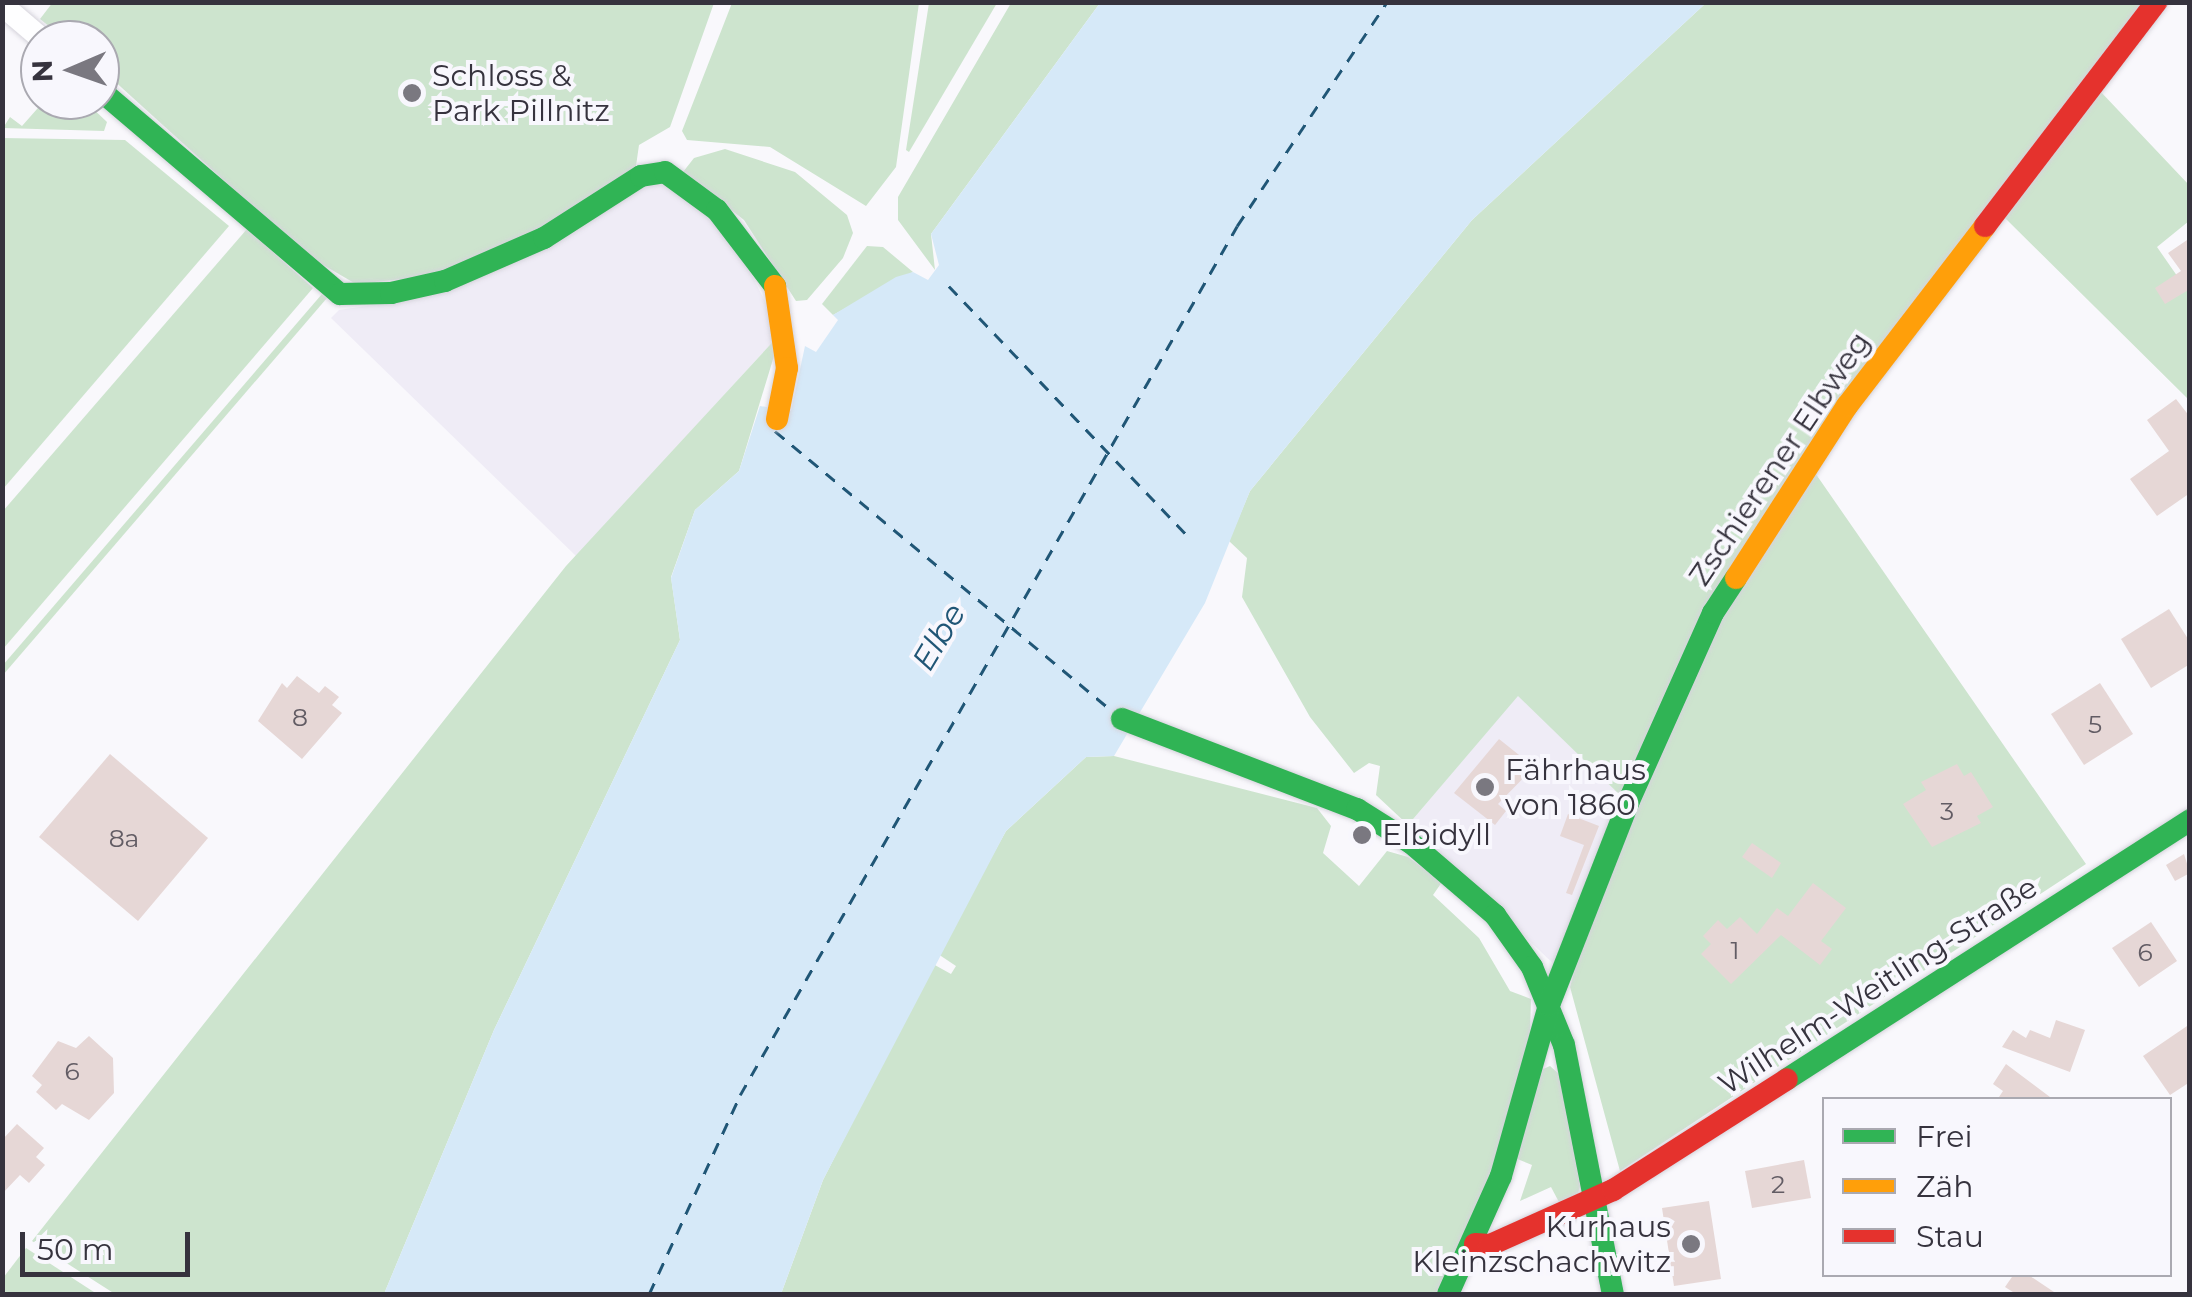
<!DOCTYPE html>
<html>
<head>
<meta charset="utf-8">
<style>
	body { margin:0 }
	#map { position:relative; width:2192px; height:1297px; overflow:hidden; background:#f9f8fc; font-family:Montserrat,sans-serif }
	div>[style] { position:absolute }
	[style*='--x'] { left:calc(var(--x)*1px); top:calc(var(--y)*1px); width:calc(var(--w)*1px); rotate:calc(var(--a)*1deg) }
	.built>* { inset:0; background:#efecf6 }
	.green>* { inset:0; background:#cde4ce }
	.water>* { inset:0; background:#d6e9f8 }
	.ferry>* { height:2.5px; margin-top:-1.25px; transform-origin:0; background:repeating-linear-gradient(90deg,#205676 0 12px,transparent 0 22px) }
	.building>* { inset:0; background:#e6d7d6 }
	.roads { filter:drop-shadow(0 0 2px #d5d3db) drop-shadow(0 0 2px #d5d3db) }
	.street>* { height:22px; margin:-11px; padding:0 11px; transform-origin:11px; border-radius:11px; background:#fefeff }
	.fast>* { height:22px; margin:-11px; padding:0 11px; transform-origin:11px; border-radius:11px; background:#30b455 }
	.slow>* { height:22px; margin:-11px; padding:0 11px; transform-origin:11px; border-radius:11px; background:#ff9f0a }
	.jam>* { height:22px; margin:-11px; padding:0 11px; transform-origin:11px; border-radius:11px; background:#e5322d }
	.dots>* { width:28px; height:28px; translate:-50% -50%; box-sizing:border-box; border:5px solid #f8f7fd; border-radius:50% }
	span { translate:-50% -50%; white-space:nowrap; text-align:center; line-height:1.15; -webkit-text-stroke:8px #f8f7fd; paint-order:stroke }
	.number-label { font-size:25px; color:#625c64 }
	.number-label span { -webkit-text-stroke-width:0 }
	.poi-label { font-size:30px; color:#36333e }
	.left { translate:0 -50%; text-align:left }
	.right { translate:-100% -50%; text-align:right }
	.street-label { font-size:30px; color:#36333e }
	.water-label { font-size:32px; color:#205676; font-style:italic }
	.frame { position:absolute; inset:0; border:5px solid #36333e; pointer-events:none }
	.legend { position:absolute; left:1822px; top:1097px; width:350px; height:180px; box-sizing:border-box; background:#f8f7fd; border:2px solid #aaa9b1; margin:0; padding:12px 18px; list-style:none; font-size:30px; color:#36333e }
	.legend li { display:flex; align-items:center; gap:20px; height:50px }
	.legend b { width:50px; border:2px solid #aaa9b1 }
	.north { position:absolute; left:20px; top:20px; width:100px; height:100px; box-sizing:border-box; background:#f8f7fd; border:2px solid #aaa9b1; border-radius:50%; rotate:268deg; font-size:28px; font-weight:700; line-height:40px; text-align:center; color:#36333e }
	.north::after { content:''; display:block; margin:auto; width:35px; height:45px; background:#7a7880; clip-path:polygon(50% 0,100% 100%,50% 72%,0 100%) }
	.scale { position:absolute; left:20px; top:1232px; width:170px; height:45px; box-sizing:border-box; border:5px solid #36333e; border-top:0; padding-left:12px; font-size:30px; line-height:35px; white-space:nowrap; color:#36333e; -webkit-text-stroke:8px #f8f7fd; paint-order:stroke }
</style>
</head>
<body>
<div id="map">
	<div class="built">
		<i style="clip-path:polygon(663px 185px,713px 218px,743px 258px,781px 333px,576px 556px,331px 318px,339px 310px,393px 302px,644px 186px)"></i>
		<i style="clip-path:polygon(1518px 695px,1623px 798px,1560px 970px,1408px 825px)"></i>
	</div>
	<div class="green">
		<i style="clip-path:polygon(53px 2px,714px 3px,670px 127px,639px 145px,636px 166px,542px 232px,440px 275px,356px 284px,306px 255px,100px 68px,100px 40px,66px 40px,40px 19px)"></i>
		<i style="clip-path:polygon(732px 3px,919px 3px,896px 167px,866px 206px,770px 147px,687px 140px,682px 131px)"></i>
		<i style="clip-path:polygon(929px 3px,997px 3px,909px 152px,906px 150px)"></i>
		<i style="clip-path:polygon(1011px 3px,1100px 3px,931px 234px,935px 270px,898px 220px,898px 197px)"></i>
		<i style="clip-path:polygon(1706px 3px,2148px 3px,1811px 467px,2086px 864px,1620px 1171px,1570px 987px,1623px 798px,1518px 696px,1408px 825px,1376px 795px,1380px 766px,1369px 763px,1354px 773px,1310px 717px,1242px 597px,1247px 558px,1229px 541px,1250px 491px,1472px 220px)"></i>
		<i style="clip-path:polygon(2100px 91px,2189px 185px,2189px 221px,2157px 247px,2189px 293px,2187px 398px,2004px 217px)"></i>
		<i style="clip-path:polygon(45px 100px,87px 103px,107px 122px,104px 131px,3px 128px,10px 117px,22px 126px)"></i>
		<i style="clip-path:polygon(2px 138px,125px 140px,229px 226px,3px 489px)"></i>
		<i style="clip-path:polygon(725px 149px,795px 172px,847px 215px,853px 233px,843px 258px,807px 300px,796px 301px,744px 220px,683px 172px,694px 158px)"></i>
		<i style="clip-path:polygon(247px 229px,313px 288px,3px 649px,3px 511px)"></i>
		<i style="clip-path:polygon(867px 246px,883px 247px,913px 272px,833px 315px,822px 304px)"></i>
		<i style="clip-path:polygon(322px 294px,327px 298px,3px 675px,3px 665px)"></i>
		<i style="clip-path:polygon(781px 333px,739px 471px,695px 510px,671px 577px,680px 640px,494px 1030px,384px 1294px,115px 1294px,32px 1241px,566px 566px)"></i>
		<i style="clip-path:polygon(1114px 756px,1317px 808px,1331px 826px,1323px 853px,1359px 886px,1387px 851px,1408px 857px,1442px 882px,1433px 895px,1479px 938px,1510px 991px,1531px 999px,1530px 1033px,1494px 1174px,1436px 1294px,781px 1294px,823px 1180px,933px 964px,951px 974px,956px 966px,938px 954px,1006px 831px,1086px 757px)"></i>
		<i style="clip-path:polygon(1550px 1066px,1559px 1074px,1580px 1186px,1577px 1198px,1560px 1204px,1551px 1187px,1520px 1201px,1532px 1165px,1515px 1158px,1543px 1069px)"></i>
		<i style="clip-path:polygon(26px 1248px,97px 1294px,3px 1294px,3px 1278px)"></i>
	</div>
	<div class="water">
		<i style="clip-path:polygon(1100px 3px,1706px 3px,1472px 220px,1250px 491px,1205px 603px,1114px 756px,1086px 757px,1006px 831px,823px 1180px,781px 1294px,384px 1294px,494px 1030px,680px 640px,671px 578px,695px 510px,739px 471px,760px 406px,791px 411px,805px 346px,816px 352px,838px 320px,833px 315px,896px 277px,913px 272px,928px 280px,939px 265px,931px 234px)"></i>
	</div>
	<div class="ferry">
		<i style="--x:949;--y:286;--w:342;--a:46.3"></i>
		<i style="--x:775;--y:431;--w:440;--a:39.7"></i>
		<i style="--x:649;--y:1294;--w:219;--a:-65.4"></i>
		<i style="--x:740;--y:1095;--w:1001;--a:-60.23"></i>
		<i style="--x:1237;--y:226;--w:270;--a:-56.2"></i>
	</div>
	<div class="building">
		<i style="clip-path:polygon(2190px 238px,2190px 289px,2165px 304px,2155px 288px,2181px 271px,2168px 253px)"></i>
		<i style="clip-path:polygon(2176px 399px,2190px 417px,2190px 493px,2157px 516px,2130px 479px,2169px 451px,2147px 420px)"></i>
		<i style="clip-path:polygon(2169px 609px,2190px 642px,2190px 664px,2151px 688px,2121px 639px)"></i>
		<i style="clip-path:polygon(297px 676px,319px 693px,325px 686px,339px 697px,332px 705px,342px 713px,302px 759px,258px 721px,282px 683px,287px 688px)"></i>
		<i style="clip-path:polygon(2100px 683px,2133px 734px,2084px 765px,2051px 714px)"></i>
		<i style="clip-path:polygon(1499px 739px,1534px 767px,1498px 804px,1506px 811px,1495px 825px,1454px 793px)"></i>
		<i style="clip-path:polygon(110px 754px,208px 838px,138px 921px,39px 837px)"></i>
		<i style="clip-path:polygon(1957px 764px,1964px 776px,1971px 772px,1993px 807px,1977px 816px,1981px 823px,1932px 847px,1903px 804px,1926px 790px,1921px 782px)"></i>
		<i style="clip-path:polygon(1568px 814px,1599px 826px,1572px 895px,1566px 893px,1584px 845px,1560px 836px)"></i>
		<i style="clip-path:polygon(1752px 843px,1781px 863px,1772px 878px,1742px 857px)"></i>
		<i style="clip-path:polygon(2184px 854px,2190px 873px,2175px 881px,2166px 865px)"></i>
		<i style="clip-path:polygon(1813px 883px,1846px 908px,1821px 941px,1832px 949px,1820px 965px,1781px 935px,1731px 984px,1701px 954px,1711px 944px,1703px 936px,1718px 920px,1727px 929px,1740px 917px,1757px 934px,1777px 908px,1788px 916px)"></i>
		<i style="clip-path:polygon(2151px 922px,2177px 961px,2139px 987px,2112px 948px)"></i>
		<i style="clip-path:polygon(2056px 1020px,2085px 1030px,2070px 1072px,2002px 1047px,2013px 1030px,2026px 1038px,2030px 1030px,2050px 1038px)"></i>
		<i style="clip-path:polygon(2190px 1024px,2190px 1082px,2170px 1095px,2143px 1056px)"></i>
		<i style="clip-path:polygon(89px 1036px,113px 1058px,114px 1093px,89px 1120px,62px 1104px,56px 1110px,36px 1092px,42px 1085px,32px 1076px,58px 1041px,76px 1048px)"></i>
		<i style="clip-path:polygon(2006px 1064px,2054px 1100px,1997px 1100px,2003px 1091px,1993px 1084px)"></i>
		<i style="clip-path:polygon(17px 1124px,44px 1148px,36px 1157px,45px 1165px,29px 1183px,20px 1175px,2px 1194px,2px 1140px)"></i>
		<i style="clip-path:polygon(1804px 1160px,1811px 1198px,1752px 1208px,1745px 1171px)"></i>
		<i style="clip-path:polygon(1709px 1201px,1721px 1279px,1674px 1286px,1662px 1208px)"></i>
		<i style="clip-path:polygon(2014px 1274px,2027px 1274px,2057px 1294px,2016px 1294px,2005px 1287px)"></i>
	</div>
	<div class="roads">
		<div class="street">
			<i style="--x:2;--y:5;--w:54;--a:40.5"></i>
		</div>
		<div class="fast">
			<i style="--x:100;--y:90;--w:315;--a:40.4"></i>
			<i style="--x:340;--y:294;--w:51;--a:-1.1"></i>
			<i style="--x:391;--y:293;--w:55;--a:-12.5"></i>
			<i style="--x:445;--y:281;--w:108;--a:-23.5"></i>
			<i style="--x:544;--y:238;--w:115;--a:-32.6"></i>
			<i style="--x:641;--y:176;--w:24;--a:-9"></i>
			<i style="--x:665;--y:172;--w:64;--a:36.2"></i>
			<i style="--x:717;--y:210;--w:96;--a:52.7"></i>
			<i style="--x:1122;--y:719;--w:252;--a:21"></i>
			<i style="--x:1357;--y:809;--w:64;--a:32.2"></i>
			<i style="--x:1411;--y:843;--w:111;--a:40.6"></i>
			<i style="--x:1495;--y:915;--w:64;--a:54.6"></i>
			<i style="--x:1532;--y:967;--w:84;--a:67.7"></i>
			<i style="--x:1564;--y:1045;--w:254;--a:78.9"></i>
			<i style="--x:1787;--y:1079;--w:479;--a:-32.7"></i>
			<i style="--x:1448;--y:1294;--w:129;--a:-65.8"></i>
			<i style="--x:1501;--y:1176;--w:178;--a:-74.3"></i>
			<i style="--x:1549;--y:1005;--w:217;--a:-68.6"></i>
			<i style="--x:1628;--y:803;--w:208;--a:-65.9"></i>
			<i style="--x:1713;--y:613;--w:42;--a:-56.7"></i>
		</div>
		<div class="slow">
			<i style="--x:775;--y:286;--w:83;--a:81.7"></i>
			<i style="--x:787;--y:368;--w:52;--a:101.1"></i>
			<i style="--x:1736;--y:578;--w:205;--a:-57.2"></i>
			<i style="--x:1847;--y:406;--w:227;--a:-52.5"></i>
		</div>
		<div class="jam">
			<i style="--x:1985;--y:226;--w:282;--a:-52.6"></i>
			<i style="--x:1475;--y:1244;--w:15;--a:4"></i>
			<i style="--x:1490;--y:1245;--w:135;--a:-24.1"></i>
			<i style="--x:1613;--y:1190;--w:206;--a:-32.5"></i>
		</div>
	</div>
	<div class="dots">
		<i style="left:412px;top:93px;background:#7a7880"></i>
		<i style="left:1485px;top:787px;background:#7a7880"></i>
		<i style="left:1362px;top:835px;background:#7a7880"></i>
		<i style="left:1691px;top:1244px;background:#7a7880"></i>
	</div>
	<div class="number-label">
		<span style="left:300px;top:717px">8</span>
		<span style="left:2095px;top:724px">5</span>
		<span style="left:1947px;top:811px">3</span>
		<span style="left:124px;top:838px">8a</span>
		<span style="left:1735px;top:950px">1</span>
		<span style="left:2145px;top:952px">6</span>
		<span style="left:72px;top:1071px">6</span>
		<span style="left:1778px;top:1184px">2</span>
	</div>
	<div class="poi-label">
		<span class="left" style="left:432px;top:93px">Schloss &amp;<br>Park Pillnitz</span>
		<span class="left" style="left:1505px;top:787px">Fährhaus<br>von 1860</span>
		<span class="left" style="left:1382px;top:835px">Elbidyll</span>
		<span class="right" style="left:1671px;top:1244px">Kurhaus<br>Kleinzschachwitz</span>
	</div>
	<div class="street-label">
		<span style="left:1780px;top:459px;rotate:-56deg">Zschierener Elbweg</span>
		<span style="left:1878px;top:986px;rotate:-33deg">Wilhelm-Weitling-Straße</span>
	</div>
	<div class="water-label">
		<span style="left:939px;top:637px;rotate:-59deg">Elbe</span>
	</div>
	<div class="frame"></div>
	<ul class="legend">
	<li><b style="height:12px;background:#30b455"></b>Frei</li>
	<li><b style="height:12px;background:#ff9f0a"></b>Zäh</li>
	<li><b style="height:12px;background:#e5322d"></b>Stau</li>
	</ul>
	<div class="north">N</div>
	<div class="scale">50 m</div>
</div>
</body>
</html>
